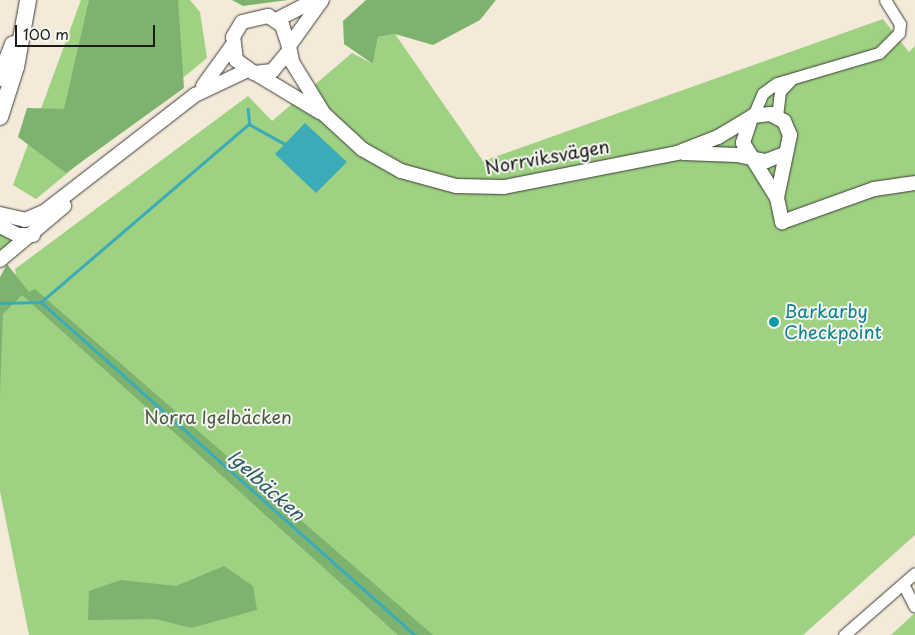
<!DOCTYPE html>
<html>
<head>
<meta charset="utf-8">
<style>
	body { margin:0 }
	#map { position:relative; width:915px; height:635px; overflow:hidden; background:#f4ead9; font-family:"Playpen Sans",sans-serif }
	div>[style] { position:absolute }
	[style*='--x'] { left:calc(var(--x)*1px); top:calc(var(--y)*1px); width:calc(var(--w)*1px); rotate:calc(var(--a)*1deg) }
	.green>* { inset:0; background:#9ed181 }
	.forest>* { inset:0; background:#7eb36f }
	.water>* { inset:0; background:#3cabb8 }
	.stream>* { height:2.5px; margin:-1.25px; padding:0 1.25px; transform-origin:1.25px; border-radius:1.25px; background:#3cabb8 }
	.roads { filter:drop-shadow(0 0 1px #3c3b38) drop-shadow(0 0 1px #3c3b38) }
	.minor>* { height:11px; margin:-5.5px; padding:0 5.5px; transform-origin:5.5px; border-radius:5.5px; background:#fff }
	.tertiary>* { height:14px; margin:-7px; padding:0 7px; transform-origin:7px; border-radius:7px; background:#fff }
	.secondary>* { height:16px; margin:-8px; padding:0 8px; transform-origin:8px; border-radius:8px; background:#fff }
	.dots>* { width:14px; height:14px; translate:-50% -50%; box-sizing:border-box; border:2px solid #f6f6f2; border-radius:50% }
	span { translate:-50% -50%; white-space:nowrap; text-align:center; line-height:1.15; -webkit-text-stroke:4px #f6f6f2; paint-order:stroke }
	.street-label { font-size:18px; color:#1c1c1c }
	.culture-label { font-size:18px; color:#0d838f }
	.left { translate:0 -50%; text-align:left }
	.park-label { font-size:18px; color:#4a5b3f }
	.water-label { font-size:19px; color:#2a5c62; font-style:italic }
	.scale { position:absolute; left:15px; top:25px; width:140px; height:22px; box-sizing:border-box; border:2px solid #1c1c1c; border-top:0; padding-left:6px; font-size:15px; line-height:18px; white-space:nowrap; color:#1c1c1c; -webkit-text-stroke:4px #f6f6f2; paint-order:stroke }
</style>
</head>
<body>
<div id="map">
	<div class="green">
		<i style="clip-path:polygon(81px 0,190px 0,200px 12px,207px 58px,36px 199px,13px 185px)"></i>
		<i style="clip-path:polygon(883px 19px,909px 52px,915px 46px,915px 535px,803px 635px,29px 635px,0 491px,0 295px,16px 278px,15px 269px,248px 96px,272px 121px,352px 53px,373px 64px,378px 37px,395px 34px,483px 161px)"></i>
		<i style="clip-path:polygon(0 231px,15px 239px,0 254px)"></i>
		<i style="clip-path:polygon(915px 613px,915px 635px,891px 635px)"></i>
	</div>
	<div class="forest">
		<i style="clip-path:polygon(89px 0,178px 0,184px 88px,66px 173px,18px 137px,27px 108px,64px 109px)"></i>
		<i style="clip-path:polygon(232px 0,288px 0,243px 6px)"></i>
		<i style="clip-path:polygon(366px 0,496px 0,480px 20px,433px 45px,395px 34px,378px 37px,373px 64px,344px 44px,343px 21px)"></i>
		<i style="clip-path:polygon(7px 264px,29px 292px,35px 289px,433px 635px,398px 635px,22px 295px,3px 314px,0 396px,0 277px)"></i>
		<i style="clip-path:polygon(224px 566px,253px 586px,257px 610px,191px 628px,156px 619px,88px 620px,89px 591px,121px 580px,176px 586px)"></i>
	</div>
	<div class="water">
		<i style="clip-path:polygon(305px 123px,347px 162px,316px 193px,275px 154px)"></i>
	</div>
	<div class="stream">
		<i style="--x:248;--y:109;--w:16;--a:83"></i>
		<i style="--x:41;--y:302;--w:274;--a:-40.6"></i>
		<i style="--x:249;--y:124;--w:41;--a:29.1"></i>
		<i style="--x:0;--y:303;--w:41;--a:-1.4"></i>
		<i style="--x:41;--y:302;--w:501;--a:41.68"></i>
	</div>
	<div class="roads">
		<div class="minor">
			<i style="--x:753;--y:116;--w:25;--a:-67"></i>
			<i style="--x:763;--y:93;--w:17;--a:-36"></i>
			<i style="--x:777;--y:83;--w:106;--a:-16.4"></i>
			<i style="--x:879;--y:53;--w:28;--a:-45"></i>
			<i style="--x:899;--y:33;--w:9;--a:-84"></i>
			<i style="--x:900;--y:24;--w:28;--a:-122"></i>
			<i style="--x:777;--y:116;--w:25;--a:-83"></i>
			<i style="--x:780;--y:91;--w:14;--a:-45"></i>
			<i style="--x:903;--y:584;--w:25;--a:63"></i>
			<i style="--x:844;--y:635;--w:94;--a:-41.1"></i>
		</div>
		<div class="tertiary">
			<i style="--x:322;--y:0;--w:57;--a:125.7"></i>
			<i style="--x:289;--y:46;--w:16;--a:79"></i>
			<i style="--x:292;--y:62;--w:61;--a:58.4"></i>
			<i style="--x:324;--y:114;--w:52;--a:42.6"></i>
			<i style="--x:362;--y:149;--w:45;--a:29.4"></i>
			<i style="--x:401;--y:171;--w:57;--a:15.3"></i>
			<i style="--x:456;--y:186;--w:48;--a:1.2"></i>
			<i style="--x:504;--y:187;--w:176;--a:-11.1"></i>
			<i style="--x:677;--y:153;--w:44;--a:-21.3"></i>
			<i style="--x:718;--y:137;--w:41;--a:-31"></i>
			<i style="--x:753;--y:116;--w:17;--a:-7"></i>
			<i style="--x:770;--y:114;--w:16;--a:27"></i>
			<i style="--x:784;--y:121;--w:15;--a:67"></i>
			<i style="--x:790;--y:135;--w:64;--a:101.7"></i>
			<i style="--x:276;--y:20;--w:44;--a:-27.1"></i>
			<i style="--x:289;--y:51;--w:26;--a:130"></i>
			<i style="--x:272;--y:71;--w:18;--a:174"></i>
			<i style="--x:254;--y:73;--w:22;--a:-144"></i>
			<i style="--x:236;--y:60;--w:23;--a:-97"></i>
			<i style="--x:233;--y:37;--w:17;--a:-59"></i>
			<i style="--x:242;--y:22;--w:27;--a:-13"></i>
			<i style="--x:268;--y:16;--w:17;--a:33"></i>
			<i style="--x:282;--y:25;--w:22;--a:72"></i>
			<i style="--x:255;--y:73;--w:76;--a:31"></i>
			<i style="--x:203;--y:86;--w:49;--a:-54.1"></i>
			<i style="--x:751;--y:118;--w:26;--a:108"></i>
			<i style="--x:743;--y:143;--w:65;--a:58.3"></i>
			<i style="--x:777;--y:198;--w:25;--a:78"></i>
			<i style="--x:782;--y:222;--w:98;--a:-19.7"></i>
			<i style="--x:874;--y:189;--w:41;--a:-8.3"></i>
			<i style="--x:683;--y:153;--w:54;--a:2.1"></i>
			<i style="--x:737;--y:155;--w:30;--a:12"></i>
			<i style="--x:766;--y:161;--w:19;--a:-21"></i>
			<i style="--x:0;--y:214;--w:26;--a:13"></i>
			<i style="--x:25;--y:220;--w:21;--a:-23"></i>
			<i style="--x:44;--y:212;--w:191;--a:-37.8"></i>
			<i style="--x:195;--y:95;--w:59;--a:-25.3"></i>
			<i style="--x:0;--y:226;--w:20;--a:27"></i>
			<i style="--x:18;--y:235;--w:15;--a:0"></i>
			<i style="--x:0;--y:260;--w:84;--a:-40.2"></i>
		</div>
		<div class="secondary">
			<i style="--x:0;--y:78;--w:36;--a:-69"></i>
			<i style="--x:0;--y:117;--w:52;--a:-72.3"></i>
			<i style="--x:16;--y:67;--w:68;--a:-79.8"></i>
		</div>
	</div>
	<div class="dots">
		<i style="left:774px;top:322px;background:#0f9aa8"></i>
	</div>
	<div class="street-label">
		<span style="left:547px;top:157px;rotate:-10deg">Norrviksvägen</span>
	</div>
	<div class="culture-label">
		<span class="left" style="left:784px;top:322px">Barkarby<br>Checkpoint</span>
	</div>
	<div class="park-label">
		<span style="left:218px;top:417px">Norra Igelbäcken</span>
	</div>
	<div class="water-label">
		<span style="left:266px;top:485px;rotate:42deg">Igelbäcken</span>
	</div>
	<div class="scale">100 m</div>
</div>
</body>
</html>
